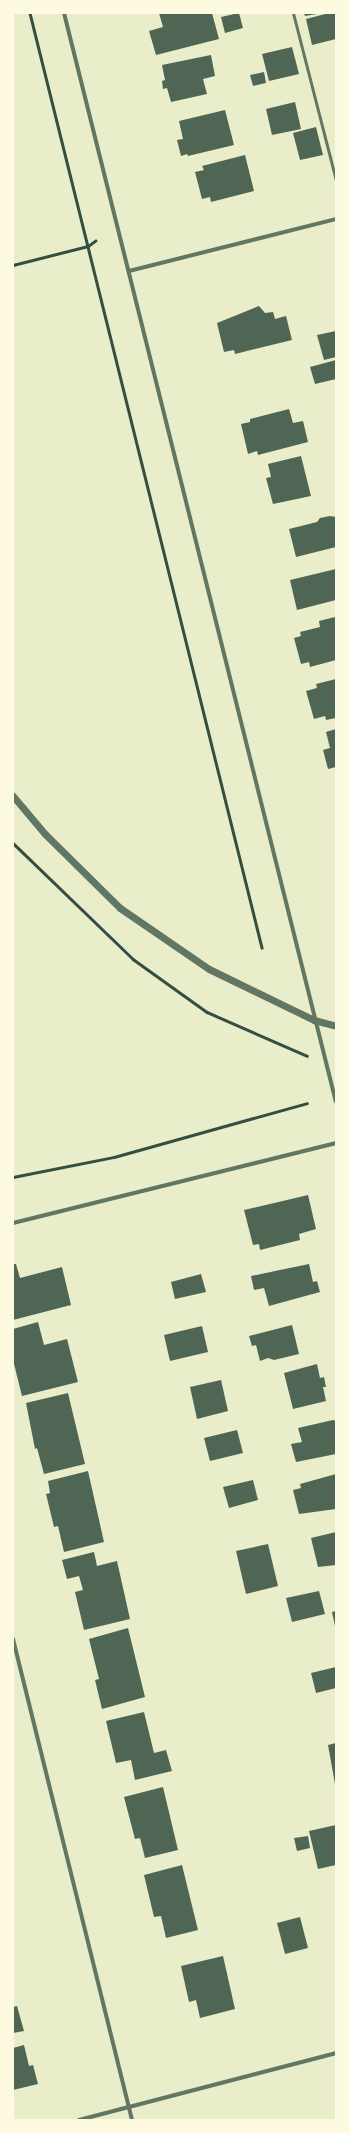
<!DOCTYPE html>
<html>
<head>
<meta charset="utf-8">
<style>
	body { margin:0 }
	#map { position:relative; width:349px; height:2133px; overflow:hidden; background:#e9edc9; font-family:"IBM Plex Sans",sans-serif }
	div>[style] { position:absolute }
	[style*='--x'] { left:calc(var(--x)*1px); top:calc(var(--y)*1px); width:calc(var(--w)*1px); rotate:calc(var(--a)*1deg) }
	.building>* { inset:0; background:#4f6655 }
	.path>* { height:2.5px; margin:-1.25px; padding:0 1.25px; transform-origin:1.25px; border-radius:1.25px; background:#344e41 }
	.service>* { height:3px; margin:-1.5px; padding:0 1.5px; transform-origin:1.5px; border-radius:1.5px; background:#617663 }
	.minor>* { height:4px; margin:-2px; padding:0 2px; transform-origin:2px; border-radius:2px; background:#617663 }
	.tertiary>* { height:7px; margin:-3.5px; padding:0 3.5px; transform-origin:3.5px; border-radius:3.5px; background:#617663 }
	span { translate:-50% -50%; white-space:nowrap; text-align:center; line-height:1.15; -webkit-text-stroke:3.5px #fefae0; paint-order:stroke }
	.frame { position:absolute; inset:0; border:14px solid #fefae0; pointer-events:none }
</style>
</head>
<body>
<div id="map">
	<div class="building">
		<i style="clip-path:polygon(159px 13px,212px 13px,219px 39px,156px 55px,149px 31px,163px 27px)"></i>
		<i style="clip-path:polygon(239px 13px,243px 28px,225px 33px,221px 17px)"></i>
		<i style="clip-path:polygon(304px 13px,317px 13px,317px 14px,305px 16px)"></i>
		<i style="clip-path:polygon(329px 13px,336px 13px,336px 39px,312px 45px,306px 19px)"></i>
		<i style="clip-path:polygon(292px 47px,299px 74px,269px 81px,262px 54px)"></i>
		<i style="clip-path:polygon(211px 55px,215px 76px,203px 79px,207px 94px,171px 102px,167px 88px,163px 89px,162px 81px,165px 80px,162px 65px)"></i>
		<i style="clip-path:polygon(264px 72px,266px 83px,253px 86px,250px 75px)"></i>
		<i style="clip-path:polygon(295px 102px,301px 129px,272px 135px,266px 109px)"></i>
		<i style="clip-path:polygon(225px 110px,234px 145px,188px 156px,187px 154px,181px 156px,177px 140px,183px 139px,179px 121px)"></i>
		<i style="clip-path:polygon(316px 127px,323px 155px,300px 160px,293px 133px)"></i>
		<i style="clip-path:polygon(245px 155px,254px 191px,211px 202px,210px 197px,202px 199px,195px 172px,204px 170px,202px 166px)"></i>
		<i style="clip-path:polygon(259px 306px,265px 313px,273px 312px,275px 319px,286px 316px,292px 340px,235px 354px,234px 350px,224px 352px,217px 323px)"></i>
		<i style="clip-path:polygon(336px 331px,336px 357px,324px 360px,317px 335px)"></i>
		<i style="clip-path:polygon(336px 360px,336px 379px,315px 384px,310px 367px)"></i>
		<i style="clip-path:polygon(289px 409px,293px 423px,303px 421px,308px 442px,258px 455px,257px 451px,248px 454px,241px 424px,250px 422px,250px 419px)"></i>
		<i style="clip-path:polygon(301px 456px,311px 496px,273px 504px,266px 478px,271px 477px,268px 464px)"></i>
		<i style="clip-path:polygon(330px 516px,336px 517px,336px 547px,296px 557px,289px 529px,317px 522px,320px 518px)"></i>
		<i style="clip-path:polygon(336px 569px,336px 600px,297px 610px,290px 580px)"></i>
		<i style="clip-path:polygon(335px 617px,336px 660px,310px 667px,309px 662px,301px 664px,294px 638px,301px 636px,300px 632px,320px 627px,319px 621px)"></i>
		<i style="clip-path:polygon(336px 679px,336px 718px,326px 720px,325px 716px,314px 719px,306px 691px,317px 688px,316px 684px)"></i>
		<i style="clip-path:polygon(336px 729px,336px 767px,328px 769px,323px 750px,330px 748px,326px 732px)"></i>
		<i style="clip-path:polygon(308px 1195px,316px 1229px,299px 1234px,300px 1240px,260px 1250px,259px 1244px,253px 1245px,244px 1210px)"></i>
		<i style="clip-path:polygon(13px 1264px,16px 1264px,20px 1278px,62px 1267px,71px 1305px,13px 1320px)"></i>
		<i style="clip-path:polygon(309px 1264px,313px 1282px,317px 1281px,320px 1292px,269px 1306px,264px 1288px,254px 1290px,251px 1276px)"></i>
		<i style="clip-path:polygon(201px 1274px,206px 1292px,175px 1299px,171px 1282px)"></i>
		<i style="clip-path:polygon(38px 1322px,44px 1345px,67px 1339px,78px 1382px,22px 1396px,13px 1360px,13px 1329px)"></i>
		<i style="clip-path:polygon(292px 1325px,299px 1354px,274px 1360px,268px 1358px,260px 1361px,256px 1345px,252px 1346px,249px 1336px)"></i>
		<i style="clip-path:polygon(202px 1326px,208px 1352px,170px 1361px,164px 1335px)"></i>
		<i style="clip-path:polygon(317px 1364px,320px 1378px,324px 1377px,326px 1387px,323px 1387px,326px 1401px,293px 1409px,284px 1373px)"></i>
		<i style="clip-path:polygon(221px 1380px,228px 1411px,197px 1419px,190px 1387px)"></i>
		<i style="clip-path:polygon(68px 1393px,85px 1464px,44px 1474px,37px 1448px,35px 1449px,26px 1403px)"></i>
		<i style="clip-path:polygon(333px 1420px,336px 1421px,336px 1454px,296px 1462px,291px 1444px,302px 1442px,298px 1428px)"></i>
		<i style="clip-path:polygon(237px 1430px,243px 1453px,210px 1461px,204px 1438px)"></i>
		<i style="clip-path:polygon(88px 1471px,104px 1542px,64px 1552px,58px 1526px,54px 1527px,46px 1494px,50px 1493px,48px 1481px)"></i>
		<i style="clip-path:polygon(336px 1474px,336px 1509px,299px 1514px,293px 1490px,301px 1488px,300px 1484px)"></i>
		<i style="clip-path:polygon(253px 1480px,258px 1500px,229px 1508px,223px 1487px)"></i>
		<i style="clip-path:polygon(336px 1532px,336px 1565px,318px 1567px,311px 1538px)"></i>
		<i style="clip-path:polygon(268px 1544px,278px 1586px,246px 1594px,236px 1551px)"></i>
		<i style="clip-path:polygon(94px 1552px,97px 1566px,117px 1561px,130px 1619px,84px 1630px,75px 1592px,83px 1590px,79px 1576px,67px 1579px,62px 1560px)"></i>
		<i style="clip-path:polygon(319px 1591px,325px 1614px,292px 1622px,286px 1598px)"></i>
		<i style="clip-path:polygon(336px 1611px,336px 1626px,335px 1626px,332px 1612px)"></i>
		<i style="clip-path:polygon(128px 1628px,145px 1697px,102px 1709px,95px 1680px,99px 1679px,89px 1639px)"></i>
		<i style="clip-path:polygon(336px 1667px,336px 1688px,316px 1693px,311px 1673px)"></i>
		<i style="clip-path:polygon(144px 1712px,154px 1753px,166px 1750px,172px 1771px,135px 1780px,131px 1760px,116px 1763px,106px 1721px)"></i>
		<i style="clip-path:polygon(336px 1743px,336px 1784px,335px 1784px,328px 1745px)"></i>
		<i style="clip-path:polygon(163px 1787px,178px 1850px,145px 1858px,140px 1838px,135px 1839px,124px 1797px)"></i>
		<i style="clip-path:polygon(336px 1825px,336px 1865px,318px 1869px,309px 1831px)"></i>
		<i style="clip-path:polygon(308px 1836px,310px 1848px,297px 1851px,294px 1838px)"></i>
		<i style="clip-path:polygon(182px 1865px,198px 1930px,166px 1938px,161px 1916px,154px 1917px,144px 1875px)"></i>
		<i style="clip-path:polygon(300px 1917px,308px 1948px,285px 1954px,277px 1923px)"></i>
		<i style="clip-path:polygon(223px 1956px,235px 2009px,200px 2018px,196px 2000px,189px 2002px,181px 1966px)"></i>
		<i style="clip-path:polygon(17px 2006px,24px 2031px,13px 2033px,13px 2007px)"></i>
		<i style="clip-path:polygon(24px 2045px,29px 2066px,33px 2065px,38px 2084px,13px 2090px,13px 2048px)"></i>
	</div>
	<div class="path">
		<i style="--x:30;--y:13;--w:963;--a:76.06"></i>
		<i style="--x:13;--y:265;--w:77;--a:-14.2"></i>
		<i style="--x:88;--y:246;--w:9;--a:-36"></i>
		<i style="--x:13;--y:843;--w:167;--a:44"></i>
		<i style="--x:133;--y:959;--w:91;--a:35.6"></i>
		<i style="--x:207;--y:1012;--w:109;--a:23.7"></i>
		<i style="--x:13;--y:1177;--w:103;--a:-11.2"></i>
		<i style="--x:114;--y:1157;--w:200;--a:-15.6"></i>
	</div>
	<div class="service">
		<i style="--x:293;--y:13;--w:172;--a:75.6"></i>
	</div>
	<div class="minor">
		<i style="--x:64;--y:13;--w:1122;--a:75.98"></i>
		<i style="--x:129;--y:271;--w:213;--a:-14.1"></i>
		<i style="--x:13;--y:1223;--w:333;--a:-13.9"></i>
		<i style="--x:13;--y:1639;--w:496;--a:76.1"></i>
		<i style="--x:79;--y:2120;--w:266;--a:-14.6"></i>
	</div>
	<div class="tertiary">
		<i style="--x:13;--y:796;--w:50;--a:49.9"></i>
		<i style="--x:45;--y:834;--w:105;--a:44.6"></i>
		<i style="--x:120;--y:908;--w:108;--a:34.4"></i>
		<i style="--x:209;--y:969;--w:117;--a:25.9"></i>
		<i style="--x:314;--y:1020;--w:23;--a:15"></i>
	</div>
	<div class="frame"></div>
</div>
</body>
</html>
